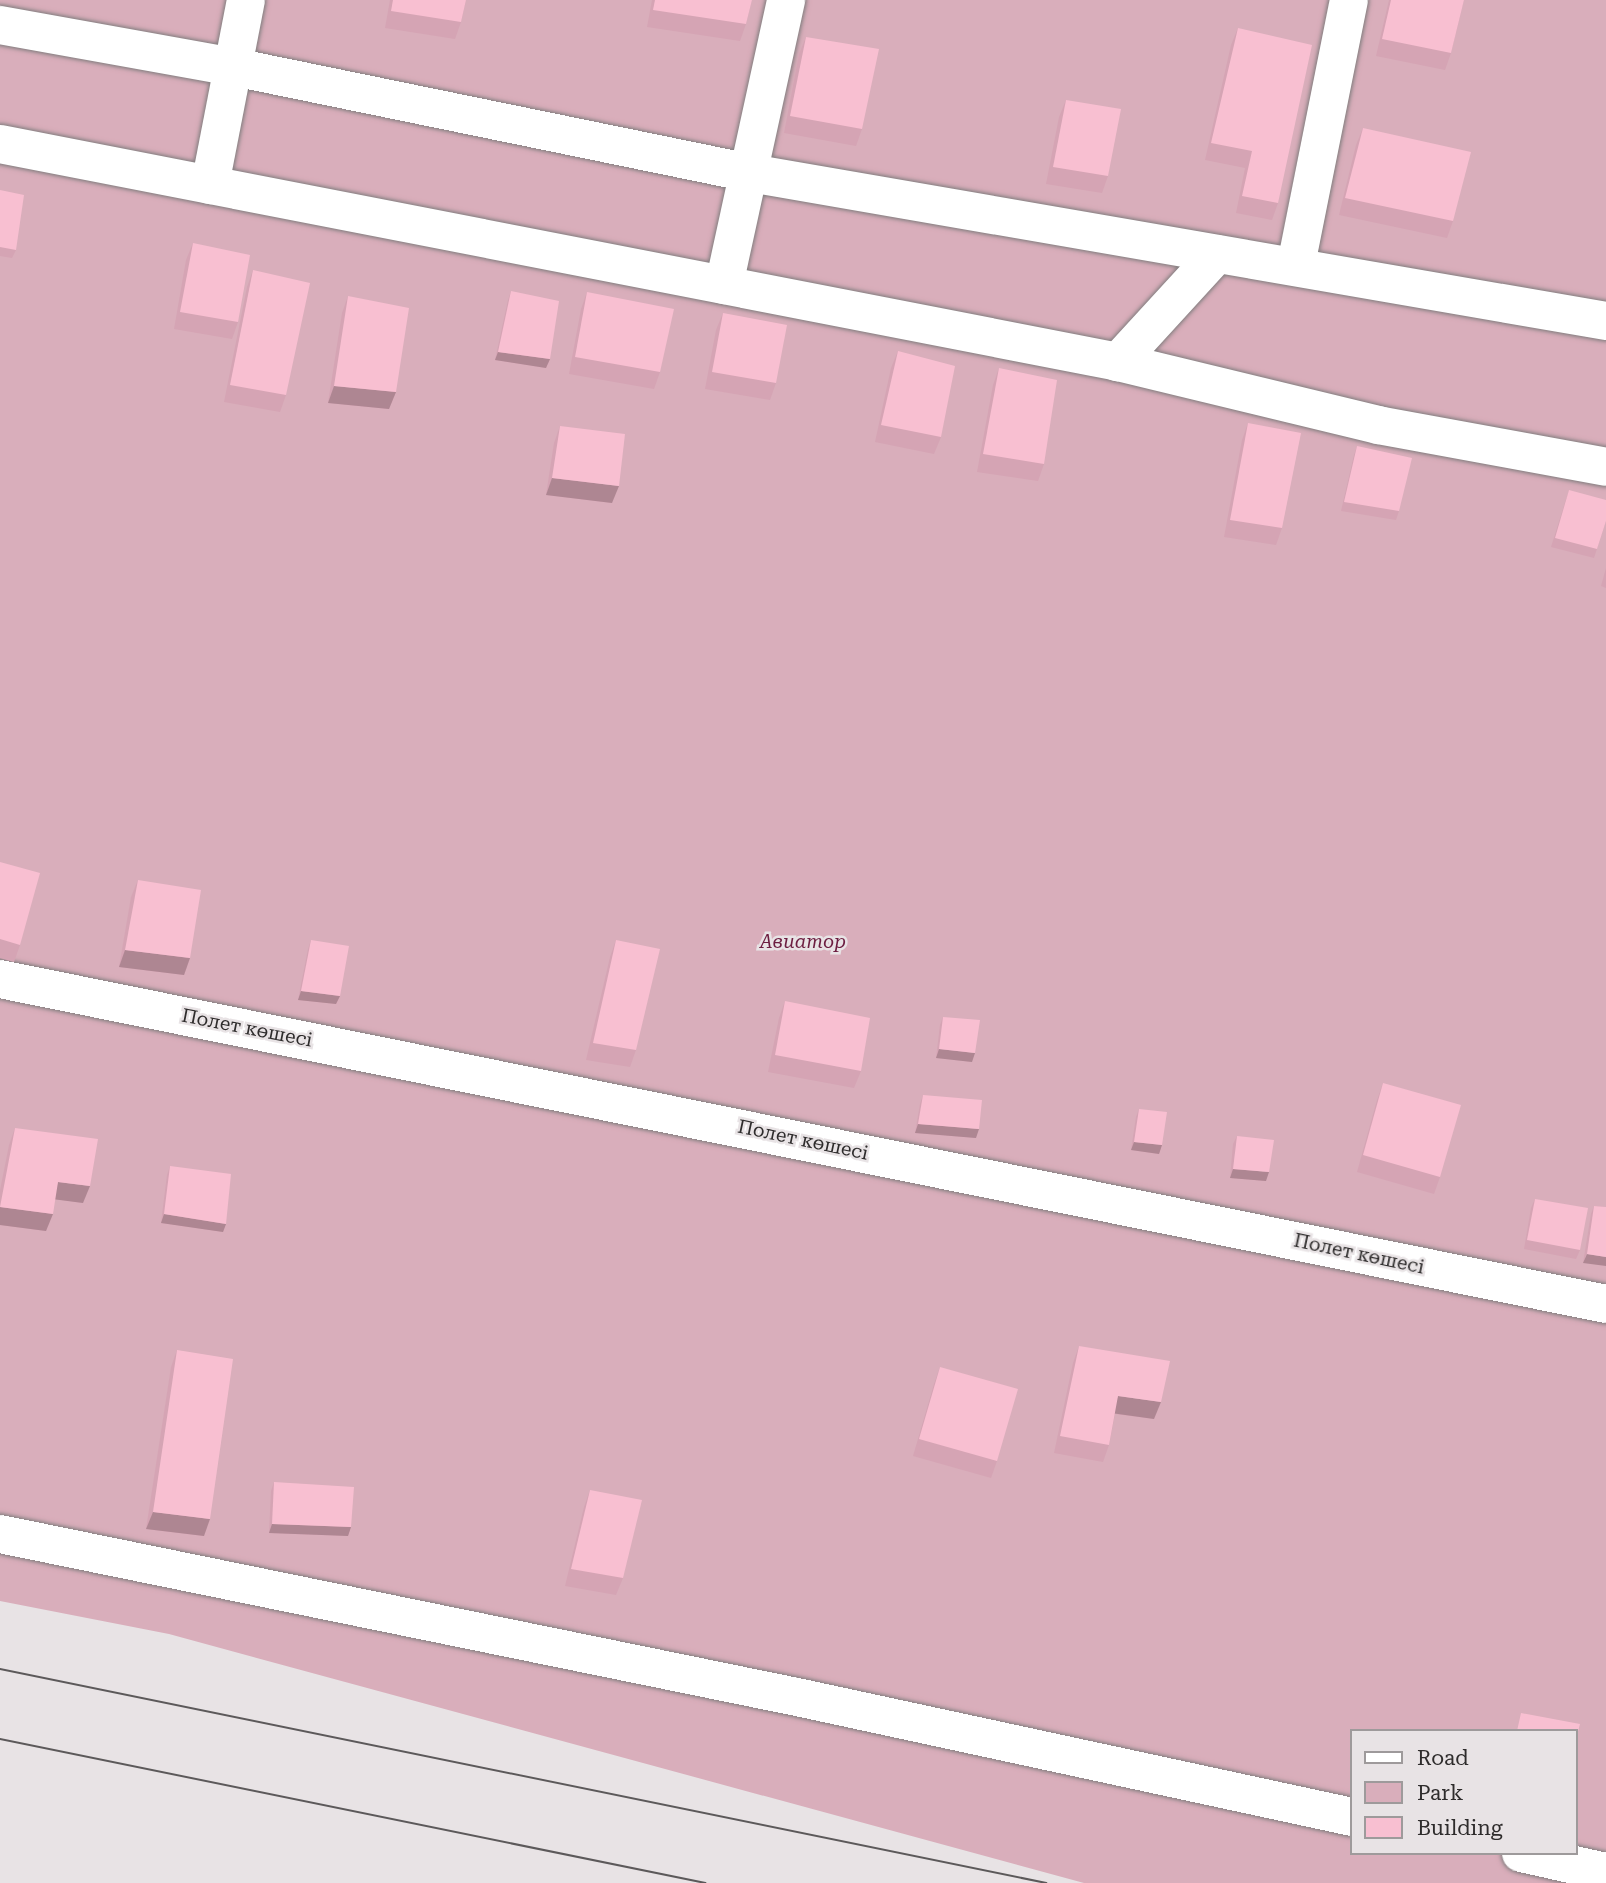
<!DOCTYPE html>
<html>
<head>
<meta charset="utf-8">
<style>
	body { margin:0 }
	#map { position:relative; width:1606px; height:1883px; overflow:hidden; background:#e8e3e5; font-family:"Roboto Serif",serif }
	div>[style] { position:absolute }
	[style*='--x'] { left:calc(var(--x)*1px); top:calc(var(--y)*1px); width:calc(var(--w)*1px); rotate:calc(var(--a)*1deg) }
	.green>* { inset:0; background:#d9aebb }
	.roads { filter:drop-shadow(0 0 2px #817d7e) drop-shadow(0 0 2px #817d7e) }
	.minor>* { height:38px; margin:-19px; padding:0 19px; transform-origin:19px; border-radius:19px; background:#fff }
	.tram>* { height:2px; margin:-1px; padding:0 1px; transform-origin:1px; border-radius:1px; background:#5c595a }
	.wall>* { inset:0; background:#d5a4b4 }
	.shaded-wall>* { inset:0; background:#ae8692 }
	.building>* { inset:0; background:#f8bfd1 }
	span { translate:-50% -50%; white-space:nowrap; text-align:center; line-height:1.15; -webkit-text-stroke:5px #e8e3e5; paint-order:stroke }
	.park-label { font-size:19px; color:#6d1e41; font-style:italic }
	.street-label { font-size:19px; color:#2e2c2c }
	.legend { position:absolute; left:1350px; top:1729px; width:228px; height:126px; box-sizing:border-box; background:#e8e3e5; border:2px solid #9e9a9b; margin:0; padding:9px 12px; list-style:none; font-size:21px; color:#2e2c2c }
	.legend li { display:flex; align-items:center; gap:14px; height:35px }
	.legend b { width:35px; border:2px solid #9e9a9b }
</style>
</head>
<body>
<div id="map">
	<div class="green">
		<i style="clip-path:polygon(evenodd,0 0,1606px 0,1606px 1883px,1084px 1883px,169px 1634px,0 1601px,0 0,1352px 1731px,1576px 1731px,1576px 1853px,1352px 1853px,1352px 1731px)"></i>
	</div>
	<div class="roads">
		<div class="minor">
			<i style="--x:0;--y:25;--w:238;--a:10.2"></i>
			<i style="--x:234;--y:67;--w:527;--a:11.61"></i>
			<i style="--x:750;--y:173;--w:869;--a:9.81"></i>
			<i style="--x:0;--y:144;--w:1139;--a:11.03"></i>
			<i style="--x:210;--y:185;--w:188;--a:-79"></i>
			<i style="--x:1217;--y:254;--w:147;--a:132.5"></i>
			<i style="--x:1118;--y:362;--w:268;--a:13.6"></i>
			<i style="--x:1378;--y:425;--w:232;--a:10.4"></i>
			<i style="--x:1296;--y:265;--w:270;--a:-78.7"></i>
			<i style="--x:724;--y:285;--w:292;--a:-77.7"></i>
			<i style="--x:0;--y:979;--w:1639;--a:11.44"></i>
			<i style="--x:0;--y:1534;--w:813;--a:11.56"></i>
			<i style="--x:797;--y:1697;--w:568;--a:12.2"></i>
			<i style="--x:1521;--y:1853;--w:87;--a:12.6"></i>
		</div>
	</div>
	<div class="tram">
		<i style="--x:0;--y:1669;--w:1068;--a:11.56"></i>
		<i style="--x:0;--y:1739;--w:720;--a:11.54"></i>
	</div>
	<div class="wall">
		<i style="clip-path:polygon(390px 0,466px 0,461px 22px,455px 39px,385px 28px)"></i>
		<i style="clip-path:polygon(652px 0,752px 0,746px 24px,740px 41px,647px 27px)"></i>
		<i style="clip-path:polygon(1389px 0,1464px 0,1451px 53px,1445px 70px,1376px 56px)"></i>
		<i style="clip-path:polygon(1238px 28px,1278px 203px,1272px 220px,1236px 213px,1245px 168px,1205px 160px,1231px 45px)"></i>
		<i style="clip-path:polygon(806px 37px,862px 129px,856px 146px,784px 133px,799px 54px)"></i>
		<i style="clip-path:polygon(1066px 100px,1108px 176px,1102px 193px,1046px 184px,1059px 117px)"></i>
		<i style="clip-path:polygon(1363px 128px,1453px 221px,1447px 238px,1339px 215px,1356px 145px)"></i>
		<i style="clip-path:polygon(0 190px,16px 250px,12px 258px,0 256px)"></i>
		<i style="clip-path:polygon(193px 243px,238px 322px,232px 339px,174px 329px,186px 260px)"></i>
		<i style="clip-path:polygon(253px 270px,286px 395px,280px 412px,224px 402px,247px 287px)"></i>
		<i style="clip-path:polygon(511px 291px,550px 359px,546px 368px,495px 360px,508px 300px)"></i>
		<i style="clip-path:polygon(587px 292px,660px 372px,654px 389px,569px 374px,581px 309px)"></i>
		<i style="clip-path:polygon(348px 296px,396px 392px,389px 409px,328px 403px,342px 313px)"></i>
		<i style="clip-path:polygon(723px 313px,776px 383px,770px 400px,705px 389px,716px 330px)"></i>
		<i style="clip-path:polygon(898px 351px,941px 437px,934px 454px,875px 442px,891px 368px)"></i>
		<i style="clip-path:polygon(999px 368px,1044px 464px,1038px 481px,977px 472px,993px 385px)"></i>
		<i style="clip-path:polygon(1248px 423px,1282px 528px,1276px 545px,1224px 537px,1242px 440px)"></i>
		<i style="clip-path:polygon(560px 426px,612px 503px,546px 495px,554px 443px)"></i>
		<i style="clip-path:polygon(1357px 446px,1399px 511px,1396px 520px,1341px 511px,1354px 455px)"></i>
		<i style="clip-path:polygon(1569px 490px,1606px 521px,1594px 558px,1551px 547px)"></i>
		<i style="clip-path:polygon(1606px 568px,1606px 588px,1601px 586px)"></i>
		<i style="clip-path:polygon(0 862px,20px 945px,14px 962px,0 958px)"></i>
		<i style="clip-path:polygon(138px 880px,190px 958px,184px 975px,119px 967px,131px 897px)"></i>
		<i style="clip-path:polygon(311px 940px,340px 996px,336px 1004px,298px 1000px,308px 949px)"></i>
		<i style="clip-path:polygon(616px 940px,636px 1050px,630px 1067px,586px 1060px,610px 957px)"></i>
		<i style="clip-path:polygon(785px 1001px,861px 1071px,854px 1088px,768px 1072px,779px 1018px)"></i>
		<i style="clip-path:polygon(943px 1017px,972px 1062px,936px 1058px,940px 1025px)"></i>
		<i style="clip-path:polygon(1383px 1083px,1440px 1177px,1434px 1194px,1357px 1172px,1377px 1100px)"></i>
		<i style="clip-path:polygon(923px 1095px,976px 1138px,915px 1133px,920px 1104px)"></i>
		<i style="clip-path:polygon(1139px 1109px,1162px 1145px,1159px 1154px,1131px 1150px,1136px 1117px)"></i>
		<i style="clip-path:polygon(15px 1128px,83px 1203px,55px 1199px,46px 1231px,0 1225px,0 1190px,9px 1145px)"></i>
		<i style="clip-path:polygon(1237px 1136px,1266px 1181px,1230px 1178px,1233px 1144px)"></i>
		<i style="clip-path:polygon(170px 1166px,226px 1224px,223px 1232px,161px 1223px,167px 1175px)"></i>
		<i style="clip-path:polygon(1535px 1199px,1580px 1250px,1576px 1259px,1524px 1249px,1531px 1208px)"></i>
		<i style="clip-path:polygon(1594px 1206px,1606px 1207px,1583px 1263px,1591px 1214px)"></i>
		<i style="clip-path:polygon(1079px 1346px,1154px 1419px,1115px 1414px,1109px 1445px,1103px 1462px,1054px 1453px,1073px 1363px)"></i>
		<i style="clip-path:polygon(177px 1350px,204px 1536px,146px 1529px,171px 1367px)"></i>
		<i style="clip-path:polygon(940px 1367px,997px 1461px,991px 1478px,913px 1456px,934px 1384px)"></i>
		<i style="clip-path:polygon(274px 1482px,351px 1527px,348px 1536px,269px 1533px,271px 1491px)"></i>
		<i style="clip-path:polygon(590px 1490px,623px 1578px,616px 1595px,565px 1586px,584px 1507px)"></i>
	</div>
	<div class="shaded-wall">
		<i style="clip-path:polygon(498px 352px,550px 359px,546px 368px,495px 360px)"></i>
		<i style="clip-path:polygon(334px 386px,396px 392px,389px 409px,328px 403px)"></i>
		<i style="clip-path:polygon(552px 478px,619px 486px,612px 503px,546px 495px)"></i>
		<i style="clip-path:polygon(125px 950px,190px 958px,184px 975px,119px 967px)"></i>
		<i style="clip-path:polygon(301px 991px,340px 996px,336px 1004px,298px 1000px)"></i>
		<i style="clip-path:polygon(939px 1049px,975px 1053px,972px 1062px,936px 1058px)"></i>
		<i style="clip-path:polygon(918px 1124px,979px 1129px,976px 1138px,915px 1133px)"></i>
		<i style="clip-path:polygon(1134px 1142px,1162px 1145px,1159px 1154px,1131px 1150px)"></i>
		<i style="clip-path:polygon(1233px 1169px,1269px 1172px,1266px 1181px,1230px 1178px)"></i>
		<i style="clip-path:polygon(58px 1182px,90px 1186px,83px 1203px,52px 1199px)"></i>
		<i style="clip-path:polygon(0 1207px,53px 1214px,46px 1231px,0 1225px)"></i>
		<i style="clip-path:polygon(164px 1214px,226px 1224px,223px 1232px,161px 1223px)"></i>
		<i style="clip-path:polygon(1587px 1254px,1606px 1257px,1606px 1266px,1583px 1263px)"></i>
		<i style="clip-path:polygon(1118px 1396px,1161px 1402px,1154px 1419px,1111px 1413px)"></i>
		<i style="clip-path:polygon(153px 1512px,210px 1519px,204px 1536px,146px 1529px)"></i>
		<i style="clip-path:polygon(272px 1524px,351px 1527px,348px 1536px,269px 1533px)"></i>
	</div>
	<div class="building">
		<i style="clip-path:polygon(393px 0,466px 0,461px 22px,391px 11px)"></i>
		<i style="clip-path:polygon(655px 0,752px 0,746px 24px,653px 10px)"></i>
		<i style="clip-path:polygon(1391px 0,1464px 0,1451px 53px,1382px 39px)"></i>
		<i style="clip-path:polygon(1238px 28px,1312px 45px,1278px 203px,1242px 196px,1252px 151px,1211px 143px)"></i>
		<i style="clip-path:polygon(806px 37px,879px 49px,862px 129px,790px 116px)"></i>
		<i style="clip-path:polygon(1066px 100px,1121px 109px,1108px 176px,1053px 167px)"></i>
		<i style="clip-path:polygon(1363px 128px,1471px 152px,1453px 221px,1345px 198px)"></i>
		<i style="clip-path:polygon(0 190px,24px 195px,16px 250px,0 247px)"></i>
		<i style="clip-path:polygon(193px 243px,250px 255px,238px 322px,180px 312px)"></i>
		<i style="clip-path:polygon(253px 270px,310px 283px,286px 395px,230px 385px)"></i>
		<i style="clip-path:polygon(511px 291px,559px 301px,550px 359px,498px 352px)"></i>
		<i style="clip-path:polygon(587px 292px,674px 309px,660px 372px,575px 357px)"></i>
		<i style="clip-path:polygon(348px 296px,409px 308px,396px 392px,334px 386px)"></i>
		<i style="clip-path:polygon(723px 313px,787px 325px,776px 383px,712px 372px)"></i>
		<i style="clip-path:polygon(898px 351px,955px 366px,941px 437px,881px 425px)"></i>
		<i style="clip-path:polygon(999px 368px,1057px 380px,1044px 464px,983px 454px)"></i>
		<i style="clip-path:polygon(1248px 423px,1301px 433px,1282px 528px,1230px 520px)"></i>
		<i style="clip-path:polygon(560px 426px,625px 434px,619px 486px,552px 478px)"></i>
		<i style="clip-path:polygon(1357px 446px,1412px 458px,1399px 511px,1344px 502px)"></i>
		<i style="clip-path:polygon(1569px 490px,1606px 500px,1606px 521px,1597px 549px,1555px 538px)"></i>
		<i style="clip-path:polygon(0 862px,40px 873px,20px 945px,0 939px)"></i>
		<i style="clip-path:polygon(138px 880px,201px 890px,190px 958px,125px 950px)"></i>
		<i style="clip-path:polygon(311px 940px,349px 946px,340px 996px,301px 991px)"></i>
		<i style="clip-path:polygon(616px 940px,660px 949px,636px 1050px,593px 1043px)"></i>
		<i style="clip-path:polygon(785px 1001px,870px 1018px,861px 1071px,775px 1055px)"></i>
		<i style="clip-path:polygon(943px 1017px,980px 1020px,975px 1053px,939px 1049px)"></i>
		<i style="clip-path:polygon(1383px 1083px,1461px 1105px,1440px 1177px,1363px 1155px)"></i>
		<i style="clip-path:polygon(923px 1095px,982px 1100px,979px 1129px,918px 1124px)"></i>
		<i style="clip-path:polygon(1139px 1109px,1167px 1112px,1162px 1145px,1134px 1142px)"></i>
		<i style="clip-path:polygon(15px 1128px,98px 1139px,90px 1186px,58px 1182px,53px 1214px,0 1207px)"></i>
		<i style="clip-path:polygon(1237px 1136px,1274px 1140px,1269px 1172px,1233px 1169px)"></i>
		<i style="clip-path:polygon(170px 1166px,231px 1174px,226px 1224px,164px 1214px)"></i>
		<i style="clip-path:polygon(1535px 1199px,1588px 1208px,1580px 1250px,1527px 1240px)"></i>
		<i style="clip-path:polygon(1594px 1206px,1606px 1207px,1606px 1257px,1587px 1254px)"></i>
		<i style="clip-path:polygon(1079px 1346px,1170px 1361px,1161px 1402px,1118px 1396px,1109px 1445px,1060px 1436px)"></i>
		<i style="clip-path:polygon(177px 1350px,233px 1359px,210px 1519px,153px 1512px)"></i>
		<i style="clip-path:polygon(940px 1367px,1018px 1389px,997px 1461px,919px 1439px)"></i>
		<i style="clip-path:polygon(274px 1482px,354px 1487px,351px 1527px,272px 1524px)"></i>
		<i style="clip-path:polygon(590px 1490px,642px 1500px,623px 1578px,571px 1569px)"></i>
		<i style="clip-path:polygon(1521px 1713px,1580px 1724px,1576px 1739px,1576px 1731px,1517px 1731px)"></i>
	</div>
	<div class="park-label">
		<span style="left:803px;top:942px">Авиатор</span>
	</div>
	<div class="street-label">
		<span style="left:247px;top:1028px;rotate:11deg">Полет көшесі</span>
		<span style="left:803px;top:1140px;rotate:12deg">Полет көшесі</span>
		<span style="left:1359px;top:1254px;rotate:12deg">Полет көшесі</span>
	</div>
	<ul class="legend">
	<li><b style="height:9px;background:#fff"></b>Road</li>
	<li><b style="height:19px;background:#d9aebb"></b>Park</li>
	<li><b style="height:19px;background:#f8bfd1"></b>Building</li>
	</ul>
</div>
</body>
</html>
